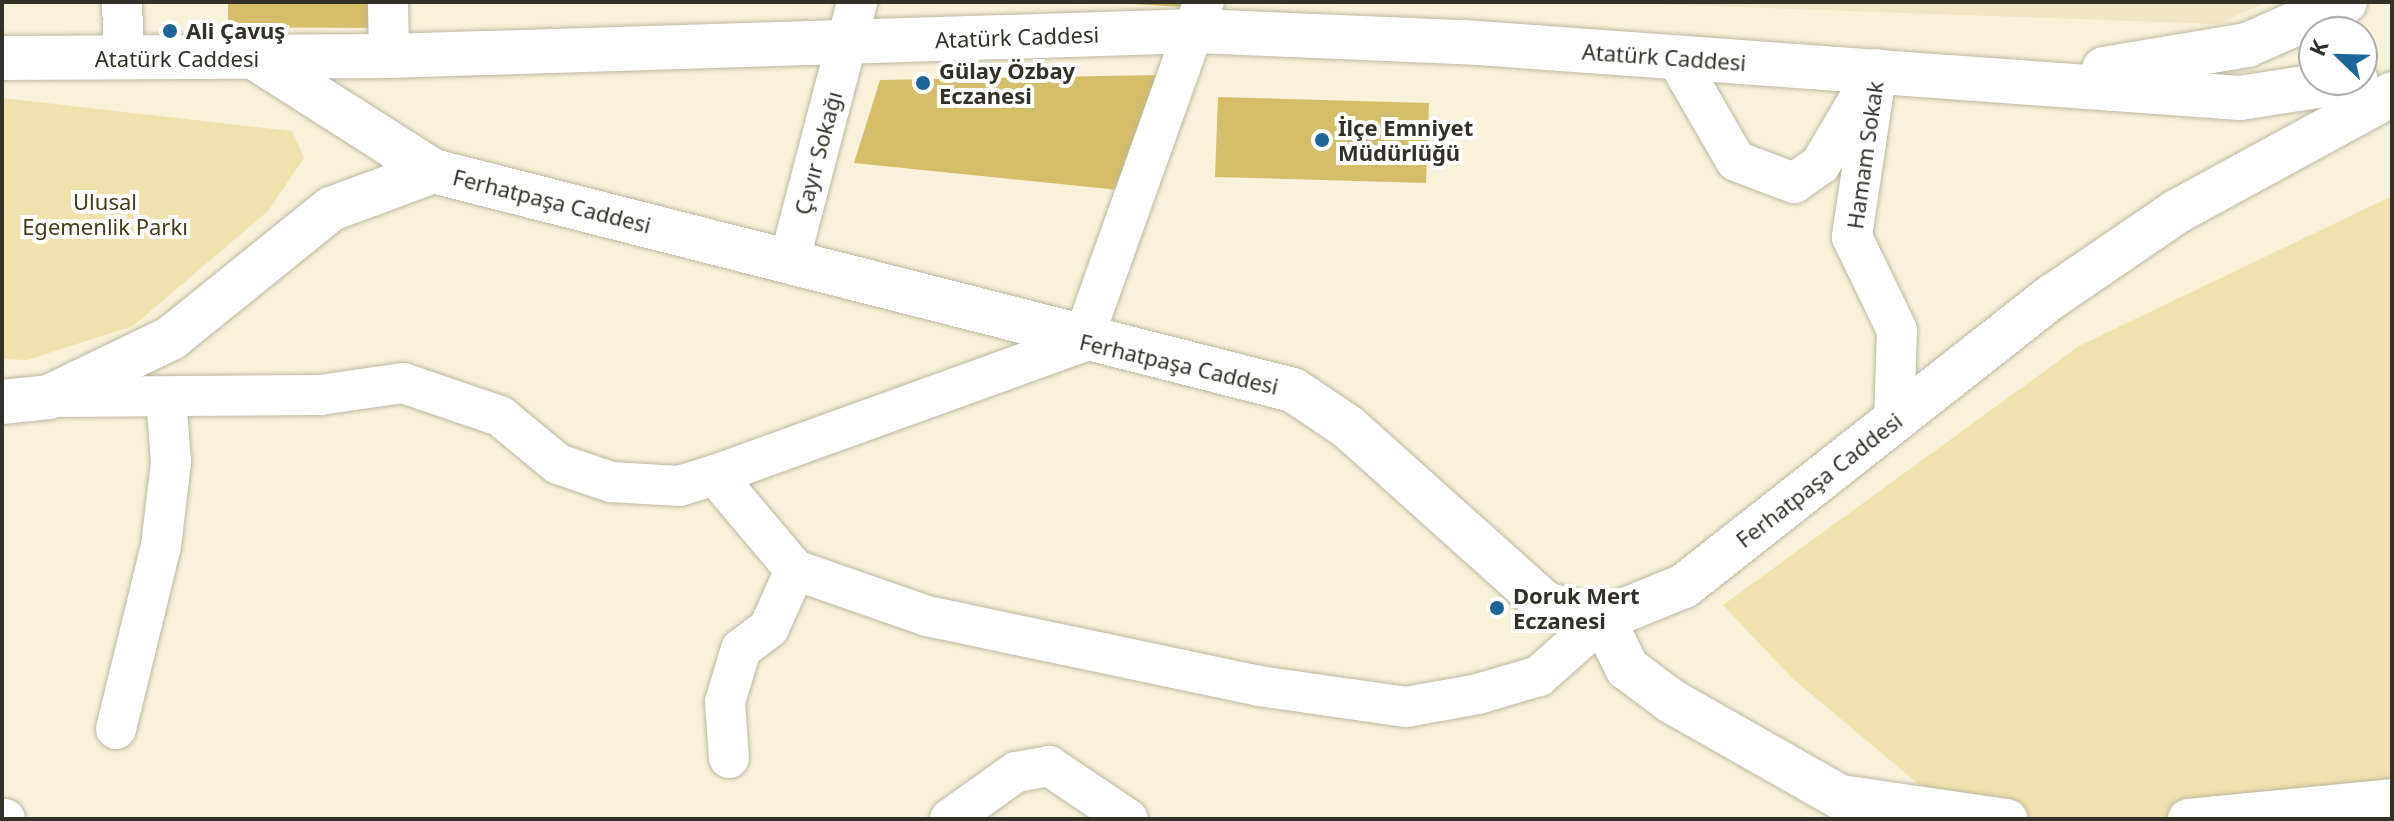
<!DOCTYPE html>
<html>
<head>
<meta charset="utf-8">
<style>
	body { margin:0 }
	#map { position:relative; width:2394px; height:821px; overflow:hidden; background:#f9f2db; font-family:"Noto Sans",sans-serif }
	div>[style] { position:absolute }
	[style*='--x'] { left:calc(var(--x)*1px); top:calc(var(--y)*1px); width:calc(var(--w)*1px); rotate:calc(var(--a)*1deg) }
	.built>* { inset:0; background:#efe7c8 }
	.green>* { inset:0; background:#f0e2ac }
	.building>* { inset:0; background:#d5be69 }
	.roads { filter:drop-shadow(0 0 2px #bcb6a0) drop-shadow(0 0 2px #bcb6a0) }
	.minor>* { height:40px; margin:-20px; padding:0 20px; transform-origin:20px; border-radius:20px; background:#fff }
	.major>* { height:44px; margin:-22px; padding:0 22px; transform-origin:22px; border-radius:22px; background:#fff }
	.dots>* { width:22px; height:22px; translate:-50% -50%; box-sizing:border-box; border:4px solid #fff; border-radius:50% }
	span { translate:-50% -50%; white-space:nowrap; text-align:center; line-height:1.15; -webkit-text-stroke:8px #fff; paint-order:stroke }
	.poi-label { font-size:22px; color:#323027; font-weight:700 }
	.left { translate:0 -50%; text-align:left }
	.street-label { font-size:22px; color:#323027 }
	.park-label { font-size:22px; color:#453c17 }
	.frame { position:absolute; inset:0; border:4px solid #323027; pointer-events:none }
	.north { position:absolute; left:2298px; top:16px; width:80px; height:80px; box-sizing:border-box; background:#fff; border:2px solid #adaca9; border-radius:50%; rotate:293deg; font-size:22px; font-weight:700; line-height:32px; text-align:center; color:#323027 }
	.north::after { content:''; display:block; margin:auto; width:28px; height:36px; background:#1d669a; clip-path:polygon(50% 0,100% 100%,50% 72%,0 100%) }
</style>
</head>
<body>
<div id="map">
	<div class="built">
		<i style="clip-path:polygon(1594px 2px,2267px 2px,2218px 24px)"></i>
	</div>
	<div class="green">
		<i style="clip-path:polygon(2px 98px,292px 131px,304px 158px,268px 211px,133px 326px,27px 360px,2px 359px)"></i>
		<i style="clip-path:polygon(2392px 196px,2392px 819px,1960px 819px,1792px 678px,1723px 605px,2079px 346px)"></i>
	</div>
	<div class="building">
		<i style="clip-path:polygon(228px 2px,376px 2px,376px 28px,228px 27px)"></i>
		<i style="clip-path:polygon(1097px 2px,1185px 2px,1184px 7px)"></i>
		<i style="clip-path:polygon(1158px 75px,1119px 190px,854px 163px,880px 80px)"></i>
		<i style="clip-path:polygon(1218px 97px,1429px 103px,1426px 183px,1215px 177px)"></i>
	</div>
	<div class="roads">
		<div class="minor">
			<i style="--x:122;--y:2;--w:57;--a:88"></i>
			<i style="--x:388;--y:2;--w:54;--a:88.9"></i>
			<i style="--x:1677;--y:59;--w:118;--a:60"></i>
			<i style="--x:1736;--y:161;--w:62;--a:20.8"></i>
			<i style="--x:1794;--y:183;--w:32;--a:-35"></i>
			<i style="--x:1820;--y:165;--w:88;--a:-59.4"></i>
			<i style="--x:1877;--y:69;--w:170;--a:98.5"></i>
			<i style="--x:1852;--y:237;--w:103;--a:64.2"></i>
			<i style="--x:1897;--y:330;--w:91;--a:91.9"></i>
			<i style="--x:789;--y:262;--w:269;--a:-75.3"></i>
			<i style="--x:49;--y:397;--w:271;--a:-0.4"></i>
			<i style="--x:320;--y:395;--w:84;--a:-8.2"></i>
			<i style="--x:403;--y:383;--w:102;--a:18.8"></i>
			<i style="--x:500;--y:416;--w:75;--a:39.6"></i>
			<i style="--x:558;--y:464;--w:56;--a:18.8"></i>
			<i style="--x:611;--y:482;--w:68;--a:3.4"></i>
			<i style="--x:679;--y:486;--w:38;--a:-17"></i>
			<i style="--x:715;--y:475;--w:390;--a:-19.9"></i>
			<i style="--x:1082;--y:342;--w:361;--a:-70.3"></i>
			<i style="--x:715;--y:475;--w:124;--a:49.9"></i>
			<i style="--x:795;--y:570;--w:140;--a:19.2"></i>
			<i style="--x:927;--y:616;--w:339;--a:11.9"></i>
			<i style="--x:1259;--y:686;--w:148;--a:8.1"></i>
			<i style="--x:1406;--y:707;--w:73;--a:-10.2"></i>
			<i style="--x:1478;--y:694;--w:64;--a:-16.4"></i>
			<i style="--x:1539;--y:676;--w:86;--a:-41.7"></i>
			<i style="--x:116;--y:729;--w:188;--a:-76.2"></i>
			<i style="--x:161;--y:546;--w:85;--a:-83.2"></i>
			<i style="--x:171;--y:462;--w:65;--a:-94.4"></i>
			<i style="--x:729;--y:758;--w:56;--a:-94.1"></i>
			<i style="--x:725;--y:702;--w:55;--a:-73.2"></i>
			<i style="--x:741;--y:649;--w:35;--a:-37"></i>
			<i style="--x:769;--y:628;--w:64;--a:-65.9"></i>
			<i style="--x:1847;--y:796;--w:162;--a:8.2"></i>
			<i style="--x:2;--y:819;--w:3;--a:0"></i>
			<i style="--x:950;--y:819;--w:81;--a:-35.5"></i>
			<i style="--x:1016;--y:772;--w:34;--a:-10"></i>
			<i style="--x:1049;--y:766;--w:95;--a:33.9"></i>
			<i style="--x:2188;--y:819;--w:205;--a:-5.6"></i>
		</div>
		<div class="major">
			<i style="--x:2;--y:58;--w:387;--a:-0.3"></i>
			<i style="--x:389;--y:56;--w:807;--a:-1.77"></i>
			<i style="--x:1196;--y:31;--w:268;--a:2.4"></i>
			<i style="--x:1464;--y:42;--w:778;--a:4.13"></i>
			<i style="--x:2240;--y:98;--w:117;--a:-8.8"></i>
			<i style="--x:257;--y:59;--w:209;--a:32.5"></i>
			<i style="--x:2104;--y:69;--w:145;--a:-9.5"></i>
			<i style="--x:2247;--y:45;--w:107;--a:-23.7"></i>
			<i style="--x:2;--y:402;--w:47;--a:-6.1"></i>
			<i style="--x:49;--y:397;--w:136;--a:-25.8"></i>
			<i style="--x:171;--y:338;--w:206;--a:-38.9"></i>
			<i style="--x:331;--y:209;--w:109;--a:-20.4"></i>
			<i style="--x:433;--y:171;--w:887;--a:14.29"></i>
			<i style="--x:1293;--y:390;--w:66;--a:33.9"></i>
			<i style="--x:1348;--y:427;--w:265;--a:41.9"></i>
			<i style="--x:1545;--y:604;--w:60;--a:14.5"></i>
			<i style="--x:1603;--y:619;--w:87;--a:-22.2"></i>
			<i style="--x:1684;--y:586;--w:469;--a:-38.2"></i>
			<i style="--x:2053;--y:296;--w:149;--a:-34.3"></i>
			<i style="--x:2176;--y:212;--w:246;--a:-28.6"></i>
			<i style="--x:1603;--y:619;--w:55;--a:63.9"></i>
			<i style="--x:1627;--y:668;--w:55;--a:36.9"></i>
			<i style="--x:1671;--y:701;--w:239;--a:29.6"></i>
		</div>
	</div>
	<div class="dots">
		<i style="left:170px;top:31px;background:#1d669a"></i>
		<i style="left:923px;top:83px;background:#1d669a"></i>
		<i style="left:1322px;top:140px;background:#1d669a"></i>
		<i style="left:1497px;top:608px;background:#1d669a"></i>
	</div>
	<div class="poi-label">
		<span class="left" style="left:186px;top:31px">Ali Çavuş</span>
		<span class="left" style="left:939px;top:83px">Gülay Özbay<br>Eczanesi</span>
		<span class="left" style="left:1338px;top:140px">İlçe Emniyet<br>Müdürlüğü</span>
		<span class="left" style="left:1513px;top:608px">Doruk Mert<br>Eczanesi</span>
	</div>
	<div class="street-label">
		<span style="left:1017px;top:37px;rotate:-2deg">Atatürk Caddesi</span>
		<span style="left:1664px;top:57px;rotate:4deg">Atatürk Caddesi</span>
		<span style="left:177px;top:59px">Atatürk Caddesi</span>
		<span style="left:818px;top:153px;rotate:-75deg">Çayır Sokağı</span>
		<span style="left:1865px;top:155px;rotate:-82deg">Hamam Sokak</span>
		<span style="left:552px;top:201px;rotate:14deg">Ferhatpaşa Caddesi</span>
		<span style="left:1179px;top:364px;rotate:13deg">Ferhatpaşa Caddesi</span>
		<span style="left:1819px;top:480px;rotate:-38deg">Ferhatpaşa Caddesi</span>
	</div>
	<div class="park-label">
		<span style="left:105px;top:214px">Ulusal<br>Egemenlik Parkı</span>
	</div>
	<div class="frame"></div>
	<div class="north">K</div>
</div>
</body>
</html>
